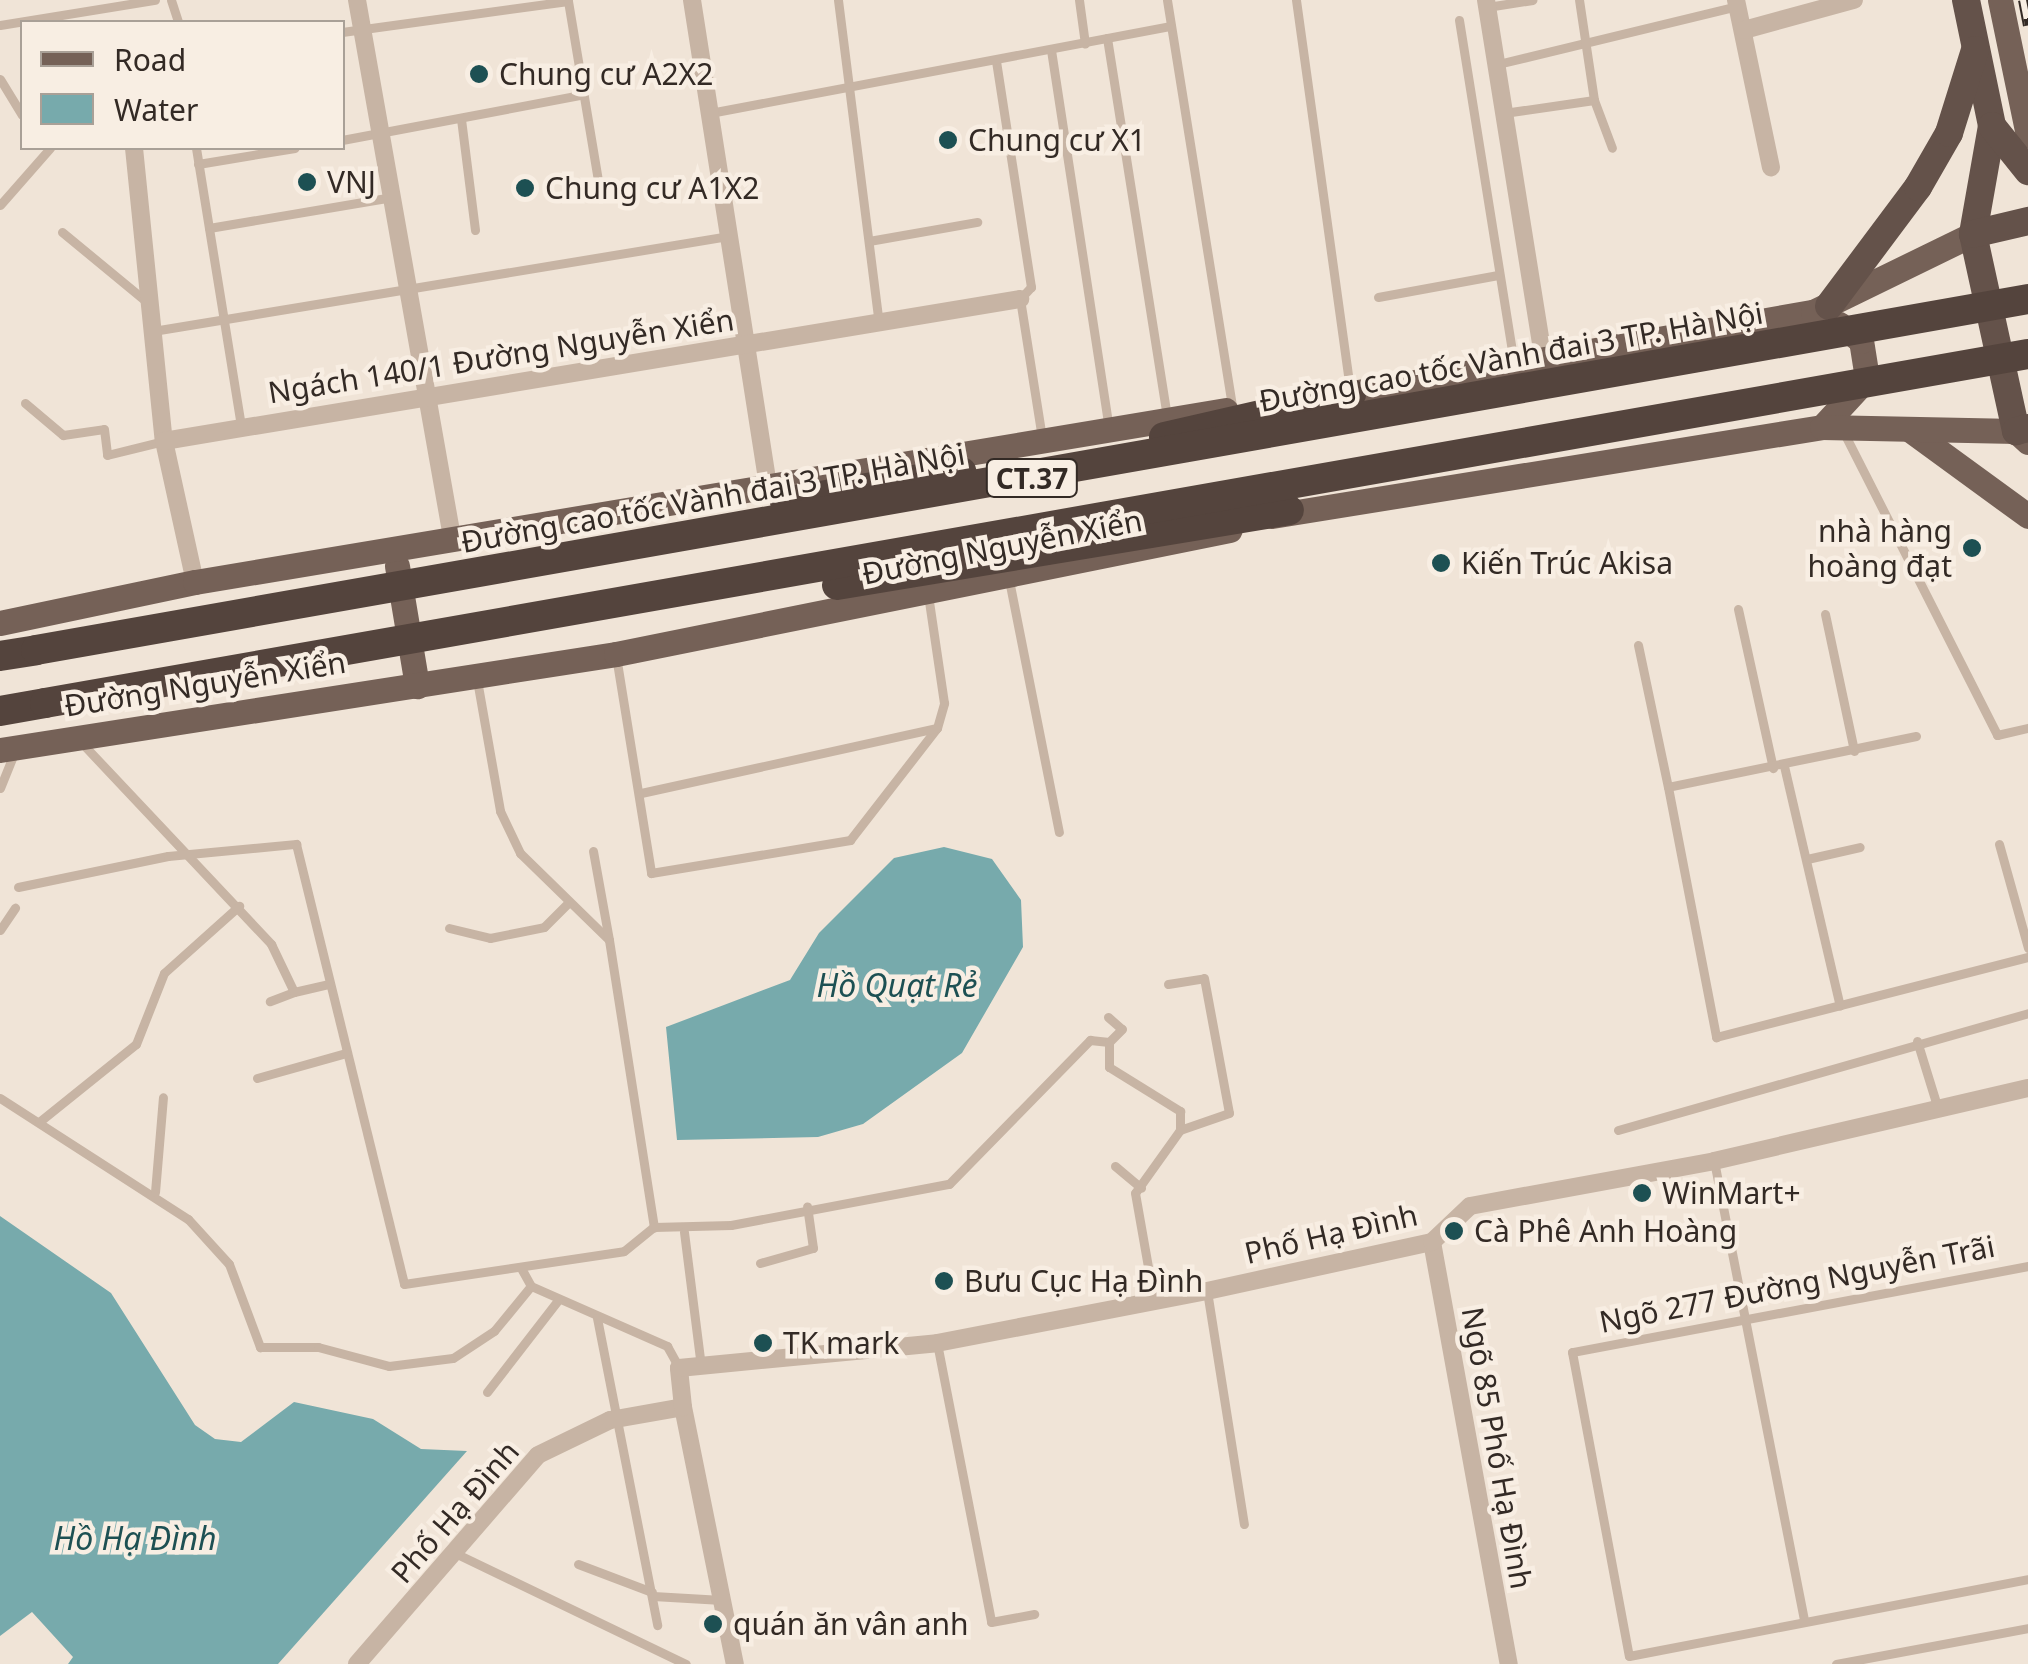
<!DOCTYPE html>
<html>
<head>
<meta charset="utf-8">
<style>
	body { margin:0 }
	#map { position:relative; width:2028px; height:1664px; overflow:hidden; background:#f0e4d7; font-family:"Noto Sans",sans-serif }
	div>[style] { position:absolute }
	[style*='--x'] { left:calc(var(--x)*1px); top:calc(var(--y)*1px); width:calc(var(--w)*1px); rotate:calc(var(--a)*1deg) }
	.water>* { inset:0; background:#77aaac }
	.service>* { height:9px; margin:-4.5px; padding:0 4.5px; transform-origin:4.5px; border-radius:4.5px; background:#c7b4a4 }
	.minor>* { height:18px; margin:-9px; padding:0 9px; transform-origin:9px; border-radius:9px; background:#c7b4a4 }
	.primary>* { height:25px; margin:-12.5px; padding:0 12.5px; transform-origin:12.5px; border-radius:12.5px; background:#756157 }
	.trunk>* { height:28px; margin:-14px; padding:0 14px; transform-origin:14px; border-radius:14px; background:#64524a }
	.motorway>* { height:30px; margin:-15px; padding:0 15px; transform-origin:15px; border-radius:15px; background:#54443d }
	.rail>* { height:10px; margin-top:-5px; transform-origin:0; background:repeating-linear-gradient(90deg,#f8eee3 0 19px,#332a25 0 38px); box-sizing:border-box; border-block:2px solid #332a25 }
	.motorway-bridge>* { height:30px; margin:-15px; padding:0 15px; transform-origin:15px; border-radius:15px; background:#54443d }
	.dots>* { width:28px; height:28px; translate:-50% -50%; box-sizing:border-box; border:5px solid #f8eee3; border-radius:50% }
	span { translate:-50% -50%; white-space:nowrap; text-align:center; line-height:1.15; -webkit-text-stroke:9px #f8eee3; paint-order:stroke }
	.shield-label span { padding:2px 8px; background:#f8eee3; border:2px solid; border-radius:8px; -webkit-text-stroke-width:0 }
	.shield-label { font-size:28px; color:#332a25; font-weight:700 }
	.poi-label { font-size:30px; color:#332a25 }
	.left { translate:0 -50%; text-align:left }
	.right { translate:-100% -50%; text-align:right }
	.street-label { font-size:30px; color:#332a25 }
	.water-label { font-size:32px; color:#1d5053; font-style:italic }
	.legend { position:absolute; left:20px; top:20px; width:325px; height:130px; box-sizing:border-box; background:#f8eee3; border:2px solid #a9a097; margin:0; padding:12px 18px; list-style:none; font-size:30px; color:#332a25 }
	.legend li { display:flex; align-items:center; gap:20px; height:50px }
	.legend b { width:50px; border:2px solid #a9a097 }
</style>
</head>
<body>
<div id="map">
	<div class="water">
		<i style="clip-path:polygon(944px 847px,992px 859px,1021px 900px,1023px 947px,962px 1053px,863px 1124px,818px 1137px,677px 1140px,666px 1027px,790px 980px,819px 933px,894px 858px)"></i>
		<i style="clip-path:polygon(0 1216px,111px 1293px,195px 1425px,215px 1439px,241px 1442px,294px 1402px,373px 1419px,421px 1449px,467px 1451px,278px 1664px,68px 1664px,73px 1657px,32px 1612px,0 1636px)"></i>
	</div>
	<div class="service">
		<i style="--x:171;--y:0;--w:23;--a:72"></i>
		<i style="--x:838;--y:0;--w:326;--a:82.8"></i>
		<i style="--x:1079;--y:0;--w:44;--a:82.2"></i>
		<i style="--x:1167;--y:0;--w:412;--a:80.9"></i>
		<i style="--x:1296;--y:0;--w:392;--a:82.1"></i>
		<i style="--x:1487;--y:7;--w:46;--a:-8.8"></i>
		<i style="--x:1459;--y:20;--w:347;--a:80.9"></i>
		<i style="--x:0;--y:25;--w:157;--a:-9.2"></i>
		<i style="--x:342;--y:32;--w:228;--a:-7.8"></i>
		<i style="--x:568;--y:1;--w:188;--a:80.5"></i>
		<i style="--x:1107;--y:38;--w:382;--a:81"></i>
		<i style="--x:1051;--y:50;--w:381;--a:81.3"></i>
		<i style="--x:996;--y:61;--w:229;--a:81.2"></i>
		<i style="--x:1031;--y:287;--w:16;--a:133"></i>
		<i style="--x:1020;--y:299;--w:141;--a:81"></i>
		<i style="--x:1498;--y:64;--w:247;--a:-13.6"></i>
		<i style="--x:0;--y:79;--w:42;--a:58.6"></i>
		<i style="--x:1594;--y:100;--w:51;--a:69.4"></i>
		<i style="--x:710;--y:113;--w:469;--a:-10.7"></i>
		<i style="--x:1504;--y:113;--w:91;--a:-8.2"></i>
		<i style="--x:1594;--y:100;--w:101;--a:-98.5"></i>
		<i style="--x:461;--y:119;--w:112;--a:82.8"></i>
		<i style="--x:342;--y:140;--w:243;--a:-10.7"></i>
		<i style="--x:196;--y:148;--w:283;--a:80.8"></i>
		<i style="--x:198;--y:164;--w:98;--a:-9.4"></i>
		<i style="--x:0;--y:205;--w:76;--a:-48.7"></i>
		<i style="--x:209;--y:228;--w:186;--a:-9.6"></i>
		<i style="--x:62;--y:232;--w:110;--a:39.5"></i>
		<i style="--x:869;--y:241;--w:110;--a:-10"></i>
		<i style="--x:1378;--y:297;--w:122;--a:-10.4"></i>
		<i style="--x:153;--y:331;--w:584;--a:-9.37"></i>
		<i style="--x:25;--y:403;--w:50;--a:40.1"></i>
		<i style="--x:63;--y:435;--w:41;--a:-8.3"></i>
		<i style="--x:104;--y:429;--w:26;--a:83"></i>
		<i style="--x:107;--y:455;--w:59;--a:-13.8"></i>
		<i style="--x:1843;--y:431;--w:341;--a:63.1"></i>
		<i style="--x:1997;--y:735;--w:32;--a:-13"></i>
		<i style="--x:1009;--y:580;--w:257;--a:78.8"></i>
		<i style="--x:1738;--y:609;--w:163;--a:77.6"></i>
		<i style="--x:1825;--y:614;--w:140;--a:78"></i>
		<i style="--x:1638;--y:645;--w:145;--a:78.1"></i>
		<i style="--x:616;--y:656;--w:220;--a:80.8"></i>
		<i style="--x:651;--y:873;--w:202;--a:-9.4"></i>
		<i style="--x:850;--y:840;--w:142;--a:-52.2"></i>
		<i style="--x:937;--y:728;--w:26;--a:-74"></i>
		<i style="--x:944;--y:703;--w:109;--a:-98.4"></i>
		<i style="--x:477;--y:680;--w:133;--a:80"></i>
		<i style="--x:500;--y:811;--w:47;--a:64.5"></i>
		<i style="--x:520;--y:853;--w:124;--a:44.3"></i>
		<i style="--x:609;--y:940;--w:291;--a:81.1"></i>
		<i style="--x:654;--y:1227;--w:77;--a:-1.5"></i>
		<i style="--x:731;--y:1225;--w:222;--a:-10.7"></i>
		<i style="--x:949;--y:1184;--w:202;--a:-45.6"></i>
		<i style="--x:1090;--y:1040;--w:19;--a:6"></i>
		<i style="--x:1109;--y:1042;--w:25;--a:90"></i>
		<i style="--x:1109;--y:1067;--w:84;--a:31.8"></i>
		<i style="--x:1180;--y:1111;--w:19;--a:90"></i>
		<i style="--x:1180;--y:1130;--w:77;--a:125.5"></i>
		<i style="--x:1135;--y:1193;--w:110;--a:80"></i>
		<i style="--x:1916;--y:736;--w:253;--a:168.4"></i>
		<i style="--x:1668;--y:787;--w:255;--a:79.1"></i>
		<i style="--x:1716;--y:1037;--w:322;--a:-14.4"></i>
		<i style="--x:78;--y:739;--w:282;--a:46.7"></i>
		<i style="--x:271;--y:944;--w:53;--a:64.4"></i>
		<i style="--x:294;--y:992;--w:26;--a:159"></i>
		<i style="--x:1784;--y:766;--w:246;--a:76.9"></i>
		<i style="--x:0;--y:788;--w:38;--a:-68"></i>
		<i style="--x:641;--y:793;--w:303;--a:-12.4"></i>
		<i style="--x:1999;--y:844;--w:108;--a:74.4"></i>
		<i style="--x:593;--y:851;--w:90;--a:79.8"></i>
		<i style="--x:1807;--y:859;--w:54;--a:-12.8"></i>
		<i style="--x:18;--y:887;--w:153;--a:-11.7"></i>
		<i style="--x:168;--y:856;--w:129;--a:-5.4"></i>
		<i style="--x:296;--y:844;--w:453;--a:76.2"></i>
		<i style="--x:404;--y:1284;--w:222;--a:-8.5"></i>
		<i style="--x:624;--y:1251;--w:38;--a:-39"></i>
		<i style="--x:449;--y:928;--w:42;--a:13.7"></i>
		<i style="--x:490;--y:938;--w:55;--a:-11.5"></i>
		<i style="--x:544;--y:927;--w:35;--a:-45"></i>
		<i style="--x:0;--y:930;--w:27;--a:-56"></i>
		<i style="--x:1168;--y:984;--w:36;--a:-9"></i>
		<i style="--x:1204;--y:978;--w:137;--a:79.5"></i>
		<i style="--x:1229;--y:1113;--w:52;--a:160.9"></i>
		<i style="--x:294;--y:992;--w:35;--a:-13"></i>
		<i style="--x:1108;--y:1017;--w:18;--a:41"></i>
		<i style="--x:1122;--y:1029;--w:18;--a:135"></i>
		<i style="--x:1917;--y:1041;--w:71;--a:72.8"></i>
		<i style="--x:257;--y:1078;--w:92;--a:-15.7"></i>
		<i style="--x:0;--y:1098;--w:224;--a:32.8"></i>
		<i style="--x:188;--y:1219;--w:61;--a:47.7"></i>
		<i style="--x:229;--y:1264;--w:89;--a:69.5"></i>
		<i style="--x:260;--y:1347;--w:58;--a:0"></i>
		<i style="--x:318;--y:1347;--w:73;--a:15"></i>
		<i style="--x:389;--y:1366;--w:64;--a:-7.1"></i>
		<i style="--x:453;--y:1358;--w:49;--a:-33.4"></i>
		<i style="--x:494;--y:1331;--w:58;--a:-50.6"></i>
		<i style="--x:39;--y:1122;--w:124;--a:-38.8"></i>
		<i style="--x:136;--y:1044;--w:76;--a:-68.5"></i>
		<i style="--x:164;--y:973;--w:101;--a:-41.8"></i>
		<i style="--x:1618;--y:1130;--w:426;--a:-15.9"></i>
		<i style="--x:1714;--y:1161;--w:466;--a:78.9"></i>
		<i style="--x:1115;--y:1166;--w:34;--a:40"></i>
		<i style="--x:155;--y:1192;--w:95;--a:-85.2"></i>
		<i style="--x:684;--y:1232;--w:135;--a:82.8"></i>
		<i style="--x:760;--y:1263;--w:55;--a:-15.8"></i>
		<i style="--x:813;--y:1248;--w:42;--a:-98.1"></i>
		<i style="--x:2028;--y:1266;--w:464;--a:169.3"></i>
		<i style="--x:1572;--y:1352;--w:309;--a:79.4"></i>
		<i style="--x:1629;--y:1656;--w:406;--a:-10.9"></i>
		<i style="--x:521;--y:1268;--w:21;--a:61"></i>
		<i style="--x:531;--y:1286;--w:149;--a:23.8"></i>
		<i style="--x:667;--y:1346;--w:25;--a:61"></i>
		<i style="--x:1207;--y:1291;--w:236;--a:81"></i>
		<i style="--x:597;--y:1318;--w:313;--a:78.9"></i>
		<i style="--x:937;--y:1343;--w:284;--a:79"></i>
		<i style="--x:991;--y:1622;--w:44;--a:-10.5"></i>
		<i style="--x:487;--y:1392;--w:116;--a:-52.3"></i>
		<i style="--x:457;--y:1554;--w:254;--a:25.7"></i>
		<i style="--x:578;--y:1564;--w:79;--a:20.7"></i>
		<i style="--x:653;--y:1596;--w:69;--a:3.3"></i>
		<i style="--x:1836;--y:1664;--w:195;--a:-10.6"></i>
	</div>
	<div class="minor">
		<i style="--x:357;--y:0;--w:551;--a:79.97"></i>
		<i style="--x:692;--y:0;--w:493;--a:81.1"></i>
		<i style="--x:1486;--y:0;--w:367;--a:80.9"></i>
		<i style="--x:1736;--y:0;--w:171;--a:78.2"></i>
		<i style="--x:1744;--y:30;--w:114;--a:-15.3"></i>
		<i style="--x:134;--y:148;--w:295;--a:84.2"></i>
		<i style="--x:164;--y:441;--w:144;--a:77.6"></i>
		<i style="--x:164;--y:441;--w:868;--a:-9.42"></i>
		<i style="--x:1432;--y:1242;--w:429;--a:79.7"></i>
		<i style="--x:683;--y:1407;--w:262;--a:78.6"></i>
		<i style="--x:357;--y:1664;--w:276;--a:-49.1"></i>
		<i style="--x:538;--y:1455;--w:80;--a:-25.9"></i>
		<i style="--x:610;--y:1420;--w:74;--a:-10.1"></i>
		<i style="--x:683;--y:1407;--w:39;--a:-96"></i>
		<i style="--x:679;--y:1368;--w:259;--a:-5.5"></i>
		<i style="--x:937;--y:1343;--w:275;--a:-10.9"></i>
		<i style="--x:1207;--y:1291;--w:230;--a:-12.3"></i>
		<i style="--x:1432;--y:1242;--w:52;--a:-43.5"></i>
		<i style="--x:1470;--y:1206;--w:248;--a:-10.4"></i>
		<i style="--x:1714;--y:1161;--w:322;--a:-13.1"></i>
	</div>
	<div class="primary">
		<i style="--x:2000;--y:0;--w:138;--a:78.3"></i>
		<i style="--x:1335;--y:396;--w:485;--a:-10"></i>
		<i style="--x:1813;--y:312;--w:178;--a:-26"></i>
		<i style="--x:1822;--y:427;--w:67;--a:-47.4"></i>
		<i style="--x:1867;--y:378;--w:37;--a:-99"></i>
		<i style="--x:1861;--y:341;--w:28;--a:-142"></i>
		<i style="--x:1910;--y:430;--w:146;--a:36.1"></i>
		<i style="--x:1272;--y:516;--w:557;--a:-9.19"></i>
		<i style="--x:1822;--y:427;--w:194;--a:1.2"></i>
		<i style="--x:2016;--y:431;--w:16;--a:43"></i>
		<i style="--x:397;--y:566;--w:122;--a:80.5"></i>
		<i style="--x:0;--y:623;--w:199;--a:-11.9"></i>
		<i style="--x:195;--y:582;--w:1045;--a:-9.47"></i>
		<i style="--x:0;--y:750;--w:623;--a:-8.86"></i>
		<i style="--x:616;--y:654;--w:626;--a:-11.42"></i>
	</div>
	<div class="trunk">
		<i style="--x:1966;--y:0;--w:129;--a:78.3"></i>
		<i style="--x:1992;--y:126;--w:110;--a:100"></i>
		<i style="--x:1973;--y:234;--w:202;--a:77.7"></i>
		<i style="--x:2016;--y:431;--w:12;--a:-14"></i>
		<i style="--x:1992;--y:126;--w:58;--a:51.3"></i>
		<i style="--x:1973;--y:234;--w:57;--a:-13.3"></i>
		<i style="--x:1829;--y:306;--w:149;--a:-53.2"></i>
		<i style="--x:1918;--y:187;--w:62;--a:-60.1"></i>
		<i style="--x:1949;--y:133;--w:87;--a:-72.6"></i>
	</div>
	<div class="motorway">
		<i style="--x:1164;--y:437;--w:192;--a:-12.9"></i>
		<i style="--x:785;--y:502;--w:179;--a:-9.7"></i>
		<i style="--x:837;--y:585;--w:458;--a:-9.4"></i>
		<i style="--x:0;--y:656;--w:36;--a:-9"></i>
		<i style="--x:0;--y:711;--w:46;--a:-10.1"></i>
	</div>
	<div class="rail">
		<i style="--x:2023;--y:0;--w:26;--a:79"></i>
	</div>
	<div class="motorway-bridge">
		<i style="--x:36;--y:650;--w:2023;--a:-9.99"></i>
		<i style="--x:45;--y:703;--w:2013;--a:-9.98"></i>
	</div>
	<div class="dots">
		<i style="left:479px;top:74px;background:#1d5053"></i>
		<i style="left:948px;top:140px;background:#1d5053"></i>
		<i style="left:307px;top:182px;background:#1d5053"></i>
		<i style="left:525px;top:188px;background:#1d5053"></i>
		<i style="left:1972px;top:548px;background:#1d5053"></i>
		<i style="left:1441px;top:563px;background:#1d5053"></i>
		<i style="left:1642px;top:1193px;background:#1d5053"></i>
		<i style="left:1454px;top:1231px;background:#1d5053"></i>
		<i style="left:944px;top:1281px;background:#1d5053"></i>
		<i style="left:763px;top:1343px;background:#1d5053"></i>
		<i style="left:713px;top:1624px;background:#1d5053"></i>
	</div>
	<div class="shield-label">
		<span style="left:1032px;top:478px">CT.37</span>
	</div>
	<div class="poi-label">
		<span class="left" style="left:499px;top:74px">Chung cư A2X2</span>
		<span class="left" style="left:968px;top:140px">Chung cư X1</span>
		<span class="left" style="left:327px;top:182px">VNJ</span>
		<span class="left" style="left:545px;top:188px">Chung cư A1X2</span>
		<span class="right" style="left:1952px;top:548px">nhà hàng<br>hoàng đạt</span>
		<span class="left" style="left:1461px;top:563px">Kiến Trúc Akisa</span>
		<span class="left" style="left:1662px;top:1193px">WinMart+</span>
		<span class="left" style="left:1474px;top:1231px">Cà Phê Anh Hoàng</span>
		<span class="left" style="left:964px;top:1281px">Bưu Cục Hạ Đình</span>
		<span class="left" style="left:783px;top:1343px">TK mark</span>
		<span class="left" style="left:733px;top:1624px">quán ăn vân anh</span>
	</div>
	<div class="street-label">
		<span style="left:501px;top:356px;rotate:-9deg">Ngách 140/1 Đường Nguyễn Xiển</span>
		<span style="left:1511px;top:357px;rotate:-10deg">Đường cao tốc Vành đai 3 TP. Hà Nội</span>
		<span style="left:713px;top:498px;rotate:-10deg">Đường cao tốc Vành đai 3 TP. Hà Nội</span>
		<span style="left:1002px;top:547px;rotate:-11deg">Đường Nguyễn Xiển</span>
		<span style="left:205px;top:684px;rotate:-9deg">Đường Nguyễn Xiển</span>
		<span style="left:1331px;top:1234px;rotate:-13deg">Phố Hạ Đình</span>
		<span style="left:1797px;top:1284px;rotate:-11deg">Ngõ 277 Đường Nguyễn Trãi</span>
		<span style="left:1497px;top:1448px;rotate:80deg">Ngõ 85 Phố Hạ Đình</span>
		<span style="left:455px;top:1512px;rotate:-49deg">Phố Hạ Đình</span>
	</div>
	<div class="water-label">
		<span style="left:897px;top:985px">Hồ Quạt Rẻ</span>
		<span style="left:135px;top:1538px">Hồ Hạ Đình</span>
	</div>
	<ul class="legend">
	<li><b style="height:12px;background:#756157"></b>Road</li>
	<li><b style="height:28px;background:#77aaac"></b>Water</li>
	</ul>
</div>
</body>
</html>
